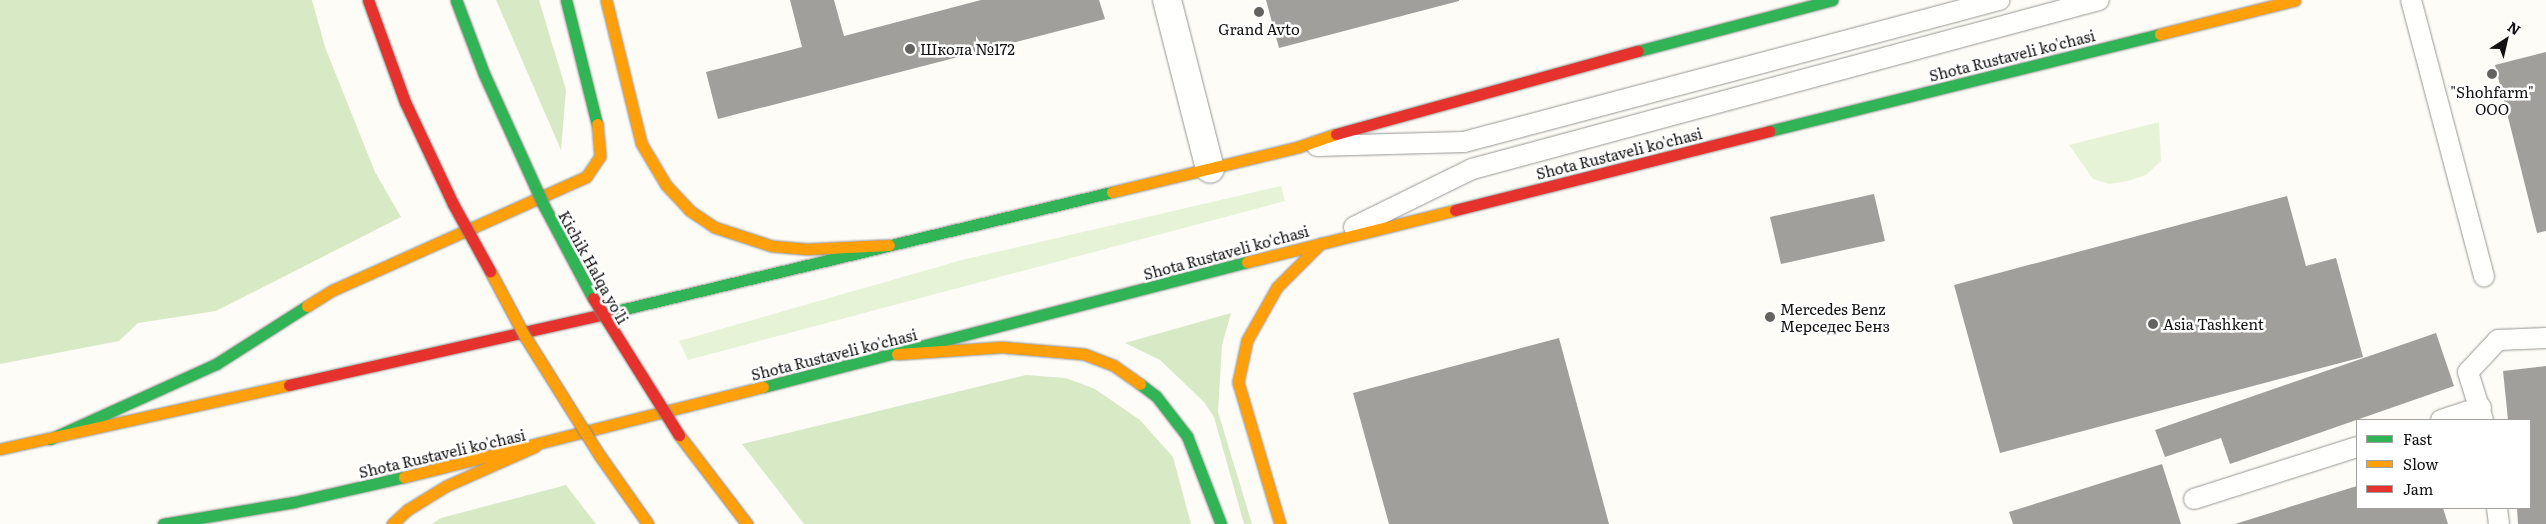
<!DOCTYPE html>
<html>
<head>
<meta charset="utf-8">
<style>
	body { margin:0 }
	#map { position:relative; width:2546px; height:524px; overflow:hidden; background:#fdfcf7; font-family:Literata,serif }
	div>[style] { position:absolute }
	[style*='--x'] { left:calc(var(--x)*1px); top:calc(var(--y)*1px); width:calc(var(--w)*1px); rotate:calc(var(--a)*1deg) }
	.green>* { inset:0; background:#e7f3d7 }
	.forest>* { inset:0; background:#d8eac5 }
	.building>* { inset:0; background:#a19f9c }
	.roads { filter:drop-shadow(0 0 1px #979795) drop-shadow(0 0 1px #979795) }
	.lane>* { height:20px; margin:-10px; padding:0 10px; transform-origin:10px; border-radius:10px; background:#fffffe }
	.street>* { height:28px; margin:-14px; padding:0 14px; transform-origin:14px; border-radius:14px; background:#fffffe }
	.fast>* { height:11px; margin:-5.5px; padding:0 5.5px; transform-origin:5.5px; border-radius:5.5px; background:#30b455 }
	.slow>* { height:11px; margin:-5.5px; padding:0 5.5px; transform-origin:5.5px; border-radius:5.5px; background:#ff9f0a }
	.jam>* { height:11px; margin:-5.5px; padding:0 5.5px; transform-origin:5.5px; border-radius:5.5px; background:#e5322d }
	.bridges { filter:drop-shadow(0 0 1px #858482) drop-shadow(0 0 1px #858482) }
	.fast-bridge>* { height:11px; margin:-5.5px; padding:0 5.5px; transform-origin:5.5px; border-radius:5.5px; background:#30b455 }
	.slow-bridge>* { height:11px; margin:-5.5px; padding:0 5.5px; transform-origin:5.5px; border-radius:5.5px; background:#ff9f0a }
	.jam-bridge>* { height:11px; margin:-5.5px; padding:0 5.5px; transform-origin:5.5px; border-radius:5.5px; background:#e5322d }
	.dots>* { width:14px; height:14px; translate:-50% -50%; box-sizing:border-box; border:2px solid #fff; border-radius:50% }
	span { translate:-50% -50%; white-space:nowrap; text-align:center; line-height:1.15; -webkit-text-stroke:5px #fff; paint-order:stroke }
	.poi-label { font-size:15px; color:#111 }
	.left { translate:0 -50%; text-align:left }
	.street-label { font-size:15px; color:#111 }
	.legend { position:absolute; left:2356px; top:419px; width:175px; height:90px; box-sizing:border-box; background:#fff; border:1px solid #a0a0a0; margin:0; padding:6px 9px; list-style:none; font-size:15px; color:#111 }
	.legend li { display:flex; align-items:center; gap:10px; height:25px }
	.legend b { width:25px; border:1px solid #a0a0a0 }
	.north { position:absolute; left:2481px; top:15px; width:50px; height:50px; -webkit-text-stroke:4px #fff; paint-order:stroke; rotate:35deg; font-size:14px; font-weight:700; line-height:20px; text-align:center; color:#111 }
	.north::after { content:''; display:block; margin:auto; width:18px; height:22px; background:#111; clip-path:polygon(50% 0,100% 100%,50% 72%,0 100%) }
</style>
</head>
<body>
<div id="map">
	<div class="green">
		<i style="clip-path:polygon(2159px 122px,2161px 161px,2146px 175px,2128px 181px,2109px 184px,2093px 179px,2069px 145px)"></i>
		<i style="clip-path:polygon(1281px 186px,1285px 201px,688px 360px,679px 341px,962px 260px)"></i>
	</div>
	<div class="forest">
		<i style="clip-path:polygon(0 0,312px 0,325px 47px,375px 172px,401px 217px,216px 311px,138px 323px,119px 341px,0 364px)"></i>
		<i style="clip-path:polygon(496px 0,539px 0,566px 90px,561px 150px)"></i>
		<i style="clip-path:polygon(1231px 313px,1222px 345px,1218px 412px,1252px 524px,1244px 524px,1214px 417px,1204px 402px,1160px 360px,1125px 343px)"></i>
		<i style="clip-path:polygon(1026px 375px,1066px 378px,1095px 389px,1140px 420px,1173px 457px,1191px 524px,804px 524px,742px 444px)"></i>
		<i style="clip-path:polygon(566px 485px,596px 524px,432px 524px,441px 518px)"></i>
	</div>
	<div class="building">
		<i style="clip-path:polygon(790px 0,834px 0,844px 36px,981px 0,1099px 0,1105px 19px,718px 119px,706px 72px,802px 47px)"></i>
		<i style="clip-path:polygon(1266px 0,1459px 0,1459px 1px,1279px 48px)"></i>
		<i style="clip-path:polygon(2546px 52px,2546px 231px,2537px 233px,2495px 65px)"></i>
		<i style="clip-path:polygon(1874px 194px,1885px 241px,1781px 264px,1770px 217px)"></i>
		<i style="clip-path:polygon(2287px 196px,2306px 266px,2336px 258px,2363px 357px,2000px 453px,1954px 285px)"></i>
		<i style="clip-path:polygon(2436px 333px,2454px 386px,2230px 464px,2221px 438px,2165px 457px,2155px 430px)"></i>
		<i style="clip-path:polygon(1559px 338px,1609px 524px,1389px 524px,1353px 393px)"></i>
		<i style="clip-path:polygon(2546px 366px,2546px 524px,2518px 524px,2517px 508px,2530px 508px,2530px 420px,2508px 420px,2503px 371px)"></i>
		<i style="clip-path:polygon(2162px 464px,2181px 524px,2013px 524px,2009px 512px)"></i>
		<i style="clip-path:polygon(2357px 486px,2357px 508px,2443px 508px,2448px 524px,2235px 524px)"></i>
	</div>
	<div class="roads">
		<div class="lane">
			<i style="--x:2411;--y:0;--w:286;--a:75.2"></i>
			<i style="--x:1317;--y:146;--w:147;--a:-1.6"></i>
			<i style="--x:1464;--y:142;--w:554;--a:-14.86"></i>
			<i style="--x:1354;--y:227;--w:131;--a:-26.2"></i>
			<i style="--x:1472;--y:169;--w:649;--a:-15.08"></i>
			<i style="--x:2441;--y:420;--w:42;--a:-18"></i>
			<i style="--x:2483;--y:420;--w:50;--a:-107.4"></i>
			<i style="--x:2468;--y:372;--w:44;--a:-46.8"></i>
			<i style="--x:2498;--y:340;--w:48;--a:-2.4"></i>
			<i style="--x:2194;--y:499;--w:171;--a:-17.7"></i>
			<i style="--x:2497;--y:508;--w:16;--a:83"></i>
		</div>
		<div class="street">
			<i style="--x:1167;--y:0;--w:174;--a:75.7"></i>
		</div>
		<div class="fast">
			<i style="--x:566;--y:0;--w:128;--a:76"></i>
			<i style="--x:1638;--y:51;--w:201;--a:-14.7"></i>
			<i style="--x:1769;--y:131;--w:403;--a:-13.9"></i>
			<i style="--x:612;--y:312;--w:514;--a:-13.5"></i>
			<i style="--x:1140;--y:384;--w:20;--a:37"></i>
			<i style="--x:1156;--y:396;--w:51;--a:52.2"></i>
			<i style="--x:1187;--y:436;--w:94;--a:68.9"></i>
			<i style="--x:763;--y:387;--w:500;--a:-14.5"></i>
			<i style="--x:50;--y:439;--w:182;--a:-24.3"></i>
			<i style="--x:216;--y:364;--w:108;--a:-32.5"></i>
			<i style="--x:163;--y:524;--w:133;--a:-9.5"></i>
			<i style="--x:294;--y:502;--w:113;--a:-12.8"></i>
		</div>
		<div class="slow">
			<i style="--x:606;--y:0;--w:147;--a:76.2"></i>
			<i style="--x:641;--y:143;--w:49;--a:59.2"></i>
			<i style="--x:666;--y:185;--w:34;--a:47"></i>
			<i style="--x:689;--y:210;--w:30;--a:34"></i>
			<i style="--x:714;--y:227;--w:61;--a:18.1"></i>
			<i style="--x:772;--y:246;--w:35;--a:5"></i>
			<i style="--x:807;--y:249;--w:82;--a:-2.8"></i>
			<i style="--x:2160;--y:34;--w:139;--a:-14.1"></i>
			<i style="--x:1112;--y:192;--w:191;--a:-13.6"></i>
			<i style="--x:1298;--y:147;--w:40;--a:-18.9"></i>
			<i style="--x:1247;--y:262;--w:214;--a:-14"></i>
			<i style="--x:307;--y:306;--w:31;--a:-32"></i>
			<i style="--x:333;--y:290;--w:277;--a:-24.1"></i>
			<i style="--x:586;--y:177;--w:25;--a:-56"></i>
			<i style="--x:600;--y:156;--w:32;--a:-95"></i>
			<i style="--x:897;--y:354;--w:105;--a:-3.8"></i>
			<i style="--x:1002;--y:347;--w:82;--a:4.9"></i>
			<i style="--x:1084;--y:354;--w:31;--a:21"></i>
			<i style="--x:1113;--y:365;--w:33;--a:35"></i>
			<i style="--x:0;--y:449;--w:296;--a:-12.5"></i>
			<i style="--x:404;--y:477;--w:370;--a:-14.1"></i>
			<i style="--x:392;--y:524;--w:21;--a:-43"></i>
			<i style="--x:407;--y:510;--w:46;--a:-31.6"></i>
			<i style="--x:446;--y:486;--w:98;--a:-24"></i>
			<i style="--x:1280;--y:524;--w:148;--a:-106.5"></i>
			<i style="--x:1238;--y:382;--w:43;--a:-77.9"></i>
			<i style="--x:1247;--y:340;--w:61;--a:-60.5"></i>
			<i style="--x:1277;--y:287;--w:62;--a:-45"></i>
		</div>
		<div class="jam">
			<i style="--x:1336;--y:134;--w:313;--a:-15.4"></i>
			<i style="--x:1455;--y:210;--w:324;--a:-14.1"></i>
			<i style="--x:289;--y:385;--w:331;--a:-12.7"></i>
		</div>
	</div>
	<div class="bridges">
		<div class="fast-bridge">
			<i style="--x:456;--y:0;--w:79;--a:69.3"></i>
			<i style="--x:484;--y:74;--w:145;--a:65.6"></i>
			<i style="--x:544;--y:206;--w:104;--a:62"></i>
		</div>
		<div class="slow-bridge">
			<i style="--x:490;--y:271;--w:72;--a:62"></i>
			<i style="--x:524;--y:335;--w:143;--a:57.9"></i>
			<i style="--x:600;--y:456;--w:83;--a:54.8"></i>
			<i style="--x:679;--y:435;--w:112;--a:52.6"></i>
		</div>
		<div class="jam-bridge">
			<i style="--x:368;--y:0;--w:109;--a:70.1"></i>
			<i style="--x:405;--y:102;--w:113;--a:64.8"></i>
			<i style="--x:453;--y:204;--w:77;--a:61.1"></i>
			<i style="--x:593;--y:298;--w:162;--a:57.9"></i>
		</div>
	</div>
	<div class="dots">
		<i style="left:1259px;top:12px;background:#646362"></i>
		<i style="left:910px;top:49px;background:#646362"></i>
		<i style="left:2492px;top:74px;background:#646362"></i>
		<i style="left:1770px;top:317px;background:#646362"></i>
		<i style="left:2153px;top:324px;background:#646362"></i>
	</div>
	<div class="poi-label">
		<span style="left:1259px;top:29px">Grand Avto</span>
		<span class="left" style="left:920px;top:49px">Школа №172</span>
		<span style="left:2492px;top:100px">"Shohfarm"<br>OOO</span>
		<span class="left" style="left:1780px;top:317px">Mercedes Benz<br>Мерседес Бенз</span>
		<span class="left" style="left:2163px;top:324px">Asia Tashkent</span>
	</div>
	<div class="street-label">
		<span style="left:2012px;top:55px;rotate:-14deg">Shota Rustaveli ko'chasi</span>
		<span style="left:1619px;top:153px;rotate:-14deg">Shota Rustaveli ko'chasi</span>
		<span style="left:1226px;top:252px;rotate:-15deg">Shota Rustaveli ko'chasi</span>
		<span style="left:594px;top:267px;rotate:61deg">Kichik Halqa yo'li</span>
		<span style="left:834px;top:354px;rotate:-14deg">Shota Rustaveli ko'chasi</span>
		<span style="left:442px;top:453px;rotate:-13deg">Shota Rustaveli ko'chasi</span>
	</div>
	<ul class="legend">
	<li><b style="height:6px;background:#30b455"></b>Fast</li>
	<li><b style="height:6px;background:#ff9f0a"></b>Slow</li>
	<li><b style="height:6px;background:#e5322d"></b>Jam</li>
	</ul>
	<div class="north">N</div>
</div>
</body>
</html>
